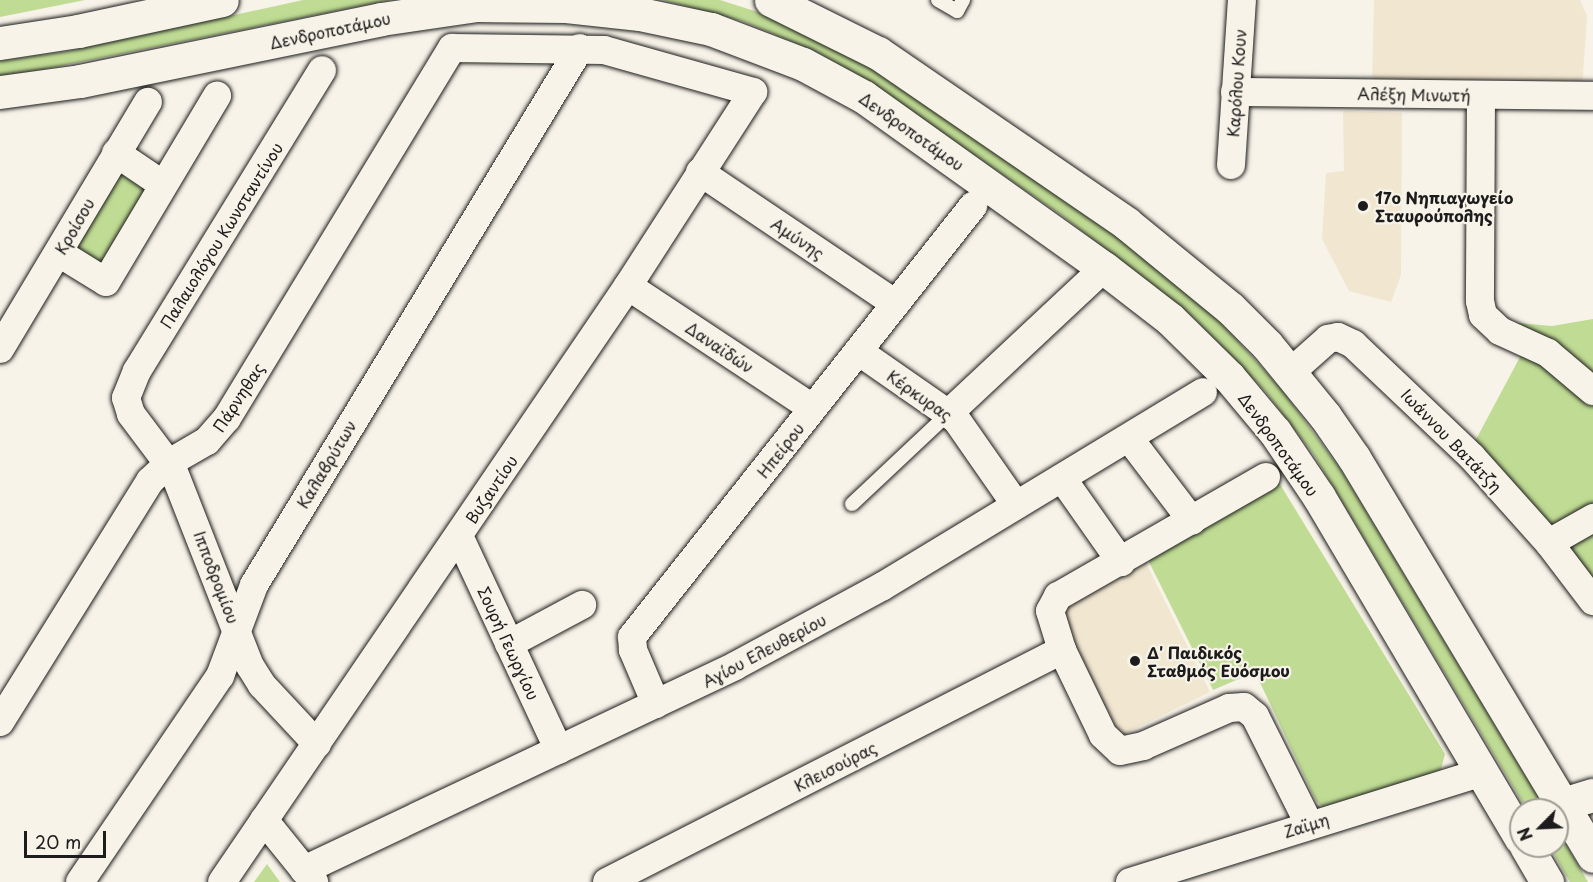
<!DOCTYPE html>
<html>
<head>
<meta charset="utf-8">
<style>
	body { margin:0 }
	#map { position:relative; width:1593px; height:882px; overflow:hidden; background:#f7f3e8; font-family:"Playpen Sans",sans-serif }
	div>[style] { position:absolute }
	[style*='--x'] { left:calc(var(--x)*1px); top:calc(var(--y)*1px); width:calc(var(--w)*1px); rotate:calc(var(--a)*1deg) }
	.built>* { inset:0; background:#f1e6d0 }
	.green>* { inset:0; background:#c0dc94 }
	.roads { filter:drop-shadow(0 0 2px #1c1c1c) drop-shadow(0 0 2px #1c1c1c) }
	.service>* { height:14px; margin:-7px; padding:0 7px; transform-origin:7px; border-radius:7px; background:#f7f3e8 }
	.minor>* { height:28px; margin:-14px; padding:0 14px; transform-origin:14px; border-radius:14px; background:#f7f3e8 }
	.tertiary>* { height:33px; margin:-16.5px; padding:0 16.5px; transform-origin:16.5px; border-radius:16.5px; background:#f7f3e8 }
	.secondary>* { height:33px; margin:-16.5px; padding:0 16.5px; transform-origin:16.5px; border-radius:16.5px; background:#f7f3e8 }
	.dots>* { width:16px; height:16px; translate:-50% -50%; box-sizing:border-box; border:3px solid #f7f3e8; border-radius:50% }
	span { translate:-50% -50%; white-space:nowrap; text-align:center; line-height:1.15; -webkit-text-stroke:4.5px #f7f3e8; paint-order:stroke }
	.street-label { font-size:16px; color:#1c1c1c }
	.poi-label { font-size:16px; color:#1c1c1c; font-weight:700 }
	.left { translate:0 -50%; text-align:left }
	.north { position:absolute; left:1509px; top:798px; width:60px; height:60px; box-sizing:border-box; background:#f7f3e8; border:2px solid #9f9d96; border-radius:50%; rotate:246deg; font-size:16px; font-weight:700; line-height:24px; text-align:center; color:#1c1c1c }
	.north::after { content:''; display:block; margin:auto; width:21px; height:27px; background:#1c1c1c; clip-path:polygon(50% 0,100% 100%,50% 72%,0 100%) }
	.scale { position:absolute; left:24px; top:831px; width:82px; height:27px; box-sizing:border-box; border:3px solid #1c1c1c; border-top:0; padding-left:8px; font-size:18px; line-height:21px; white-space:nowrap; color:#1c1c1c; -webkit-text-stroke:4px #f7f3e8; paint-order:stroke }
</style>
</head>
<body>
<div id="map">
	<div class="built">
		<i style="clip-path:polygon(1374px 0,1580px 0,1587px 16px,1582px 88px,1372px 87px)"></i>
		<i style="clip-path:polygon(1343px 111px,1402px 113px,1401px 275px,1391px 302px,1349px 291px,1322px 239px,1326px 173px,1344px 171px)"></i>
		<i style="clip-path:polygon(1143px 557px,1210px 692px,1114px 739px,1060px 629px,1064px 601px)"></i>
	</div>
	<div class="green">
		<i style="clip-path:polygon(0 0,85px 0,0 17px)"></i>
		<i style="clip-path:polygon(303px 0,391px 0,0 78px,0 61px,69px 51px)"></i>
		<i style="clip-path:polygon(662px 0,720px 0,764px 14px,860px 60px,1140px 253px,1220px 321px,1282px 390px,1341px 470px,1546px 810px,1527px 810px,1314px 455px,1265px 391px,1193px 317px,1064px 217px,861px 77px,819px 53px,742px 21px)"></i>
		<i style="clip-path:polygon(116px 153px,162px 184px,106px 282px,59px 253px)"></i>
		<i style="clip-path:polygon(1593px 319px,1593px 589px,1473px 445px,1520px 357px,1508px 322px,1552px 326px)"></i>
		<i style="clip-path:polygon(1278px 481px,1445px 754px,1440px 773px,1325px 809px,1316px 801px,1255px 672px,1213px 690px,1146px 556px)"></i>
		<i style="clip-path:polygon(1557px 829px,1588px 882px,1570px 882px,1549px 846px,1557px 846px)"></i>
		<i style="clip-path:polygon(267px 864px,280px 882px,254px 882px)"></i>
	</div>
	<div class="roads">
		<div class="service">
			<i style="--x:938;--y:0;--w:22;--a:30"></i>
			<i style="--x:957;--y:11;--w:13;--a:-61"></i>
			<i style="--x:852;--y:504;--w:133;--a:-43.2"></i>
		</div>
		<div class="minor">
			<i style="--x:1235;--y:92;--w:358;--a:0.6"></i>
			<i style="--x:1481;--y:95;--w:206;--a:90.3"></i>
			<i style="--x:1480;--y:301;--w:14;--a:78"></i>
			<i style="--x:1483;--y:315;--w:23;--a:43"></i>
			<i style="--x:1500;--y:331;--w:53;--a:24.6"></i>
			<i style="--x:1548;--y:353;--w:59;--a:40.2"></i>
			<i style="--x:116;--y:153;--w:55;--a:34"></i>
			<i style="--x:1231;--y:165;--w:165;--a:-86.2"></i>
			<i style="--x:700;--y:172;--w:236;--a:34"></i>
			<i style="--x:59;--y:253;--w:55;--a:31.7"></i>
			<i style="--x:106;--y:282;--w:217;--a:-59.2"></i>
			<i style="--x:628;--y:286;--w:221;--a:33.5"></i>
			<i style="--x:0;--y:349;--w:288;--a:-59.1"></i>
			<i style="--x:858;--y:351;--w:119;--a:34.8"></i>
			<i style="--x:956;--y:419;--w:105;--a:55.1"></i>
			<i style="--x:1291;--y:372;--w:50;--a:-41.7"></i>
			<i style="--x:1328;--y:339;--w:10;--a:-11"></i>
			<i style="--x:1338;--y:337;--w:17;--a:25"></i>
			<i style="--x:1353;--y:344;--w:164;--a:43.5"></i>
			<i style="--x:1472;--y:457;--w:115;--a:48.2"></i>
			<i style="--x:1549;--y:543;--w:73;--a:52.8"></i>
			<i style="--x:949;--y:413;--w:212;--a:-43.1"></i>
			<i style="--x:1129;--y:438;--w:104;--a:52.8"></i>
			<i style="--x:1266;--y:477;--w:240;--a:150.2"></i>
			<i style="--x:1058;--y:596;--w:17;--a:118"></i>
			<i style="--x:1050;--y:611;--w:41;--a:72.9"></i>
			<i style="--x:1062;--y:650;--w:94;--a:64.2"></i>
			<i style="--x:1103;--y:735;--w:23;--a:43"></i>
			<i style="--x:1120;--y:751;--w:24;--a:-12"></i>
			<i style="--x:1143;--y:746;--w:94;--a:-23.8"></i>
			<i style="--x:1229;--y:708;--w:15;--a:-4"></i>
			<i style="--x:1244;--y:707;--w:14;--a:39"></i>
			<i style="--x:1255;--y:716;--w:121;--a:63.4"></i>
			<i style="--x:1062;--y:478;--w:103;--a:54.9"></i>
			<i style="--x:459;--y:536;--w:236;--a:65"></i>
			<i style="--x:1549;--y:543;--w:51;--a:-29.6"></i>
			<i style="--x:509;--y:644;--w:83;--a:-28.1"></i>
			<i style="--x:656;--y:704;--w:59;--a:-113.1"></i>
			<i style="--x:633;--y:650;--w:13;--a:-94"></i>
			<i style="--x:632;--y:637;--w:550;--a:-51.65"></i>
			<i style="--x:0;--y:722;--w:284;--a:-58.1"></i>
			<i style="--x:150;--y:481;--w:26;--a:-43"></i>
			<i style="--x:169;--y:463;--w:44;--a:-30.1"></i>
			<i style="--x:207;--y:441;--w:30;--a:-49"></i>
			<i style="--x:227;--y:418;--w:433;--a:-58.7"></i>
			<i style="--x:452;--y:48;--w:152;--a:0.8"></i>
			<i style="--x:604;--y:50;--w:155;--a:15.7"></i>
			<i style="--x:753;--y:92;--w:231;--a:122.8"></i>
			<i style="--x:628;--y:286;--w:721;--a:124.26"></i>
			<i style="--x:317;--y:744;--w:81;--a:-133"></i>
			<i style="--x:262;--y:685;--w:22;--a:-122"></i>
			<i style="--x:250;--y:666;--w:211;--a:-111.4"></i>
			<i style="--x:173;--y:470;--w:70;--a:-126.9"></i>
			<i style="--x:131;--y:414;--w:17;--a:-107"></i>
			<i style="--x:126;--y:398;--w:29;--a:-68"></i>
			<i style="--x:137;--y:371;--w:353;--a:-58.4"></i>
			<i style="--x:264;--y:820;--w:80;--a:51.1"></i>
			<i style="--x:304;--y:870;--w:477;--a:-25.3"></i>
			<i style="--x:735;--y:666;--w:168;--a:-28.4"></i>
			<i style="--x:883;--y:586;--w:374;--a:-31.2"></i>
			<i style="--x:80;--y:882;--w:249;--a:-55.8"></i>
			<i style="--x:220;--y:676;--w:97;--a:-69.5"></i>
			<i style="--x:254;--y:585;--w:628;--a:-58.74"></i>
			<i style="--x:607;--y:882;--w:511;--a:-27.02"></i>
			<i style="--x:1130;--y:882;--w:370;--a:-17.3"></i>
		</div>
		<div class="tertiary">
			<i style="--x:1563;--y:804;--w:31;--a:-17"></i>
		</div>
		<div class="secondary">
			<i style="--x:771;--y:0;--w:119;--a:26.4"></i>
			<i style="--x:878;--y:53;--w:301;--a:34.4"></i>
			<i style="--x:1126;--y:223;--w:134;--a:39.3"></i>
			<i style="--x:1230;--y:308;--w:52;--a:45"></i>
			<i style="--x:1267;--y:345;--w:92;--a:50.8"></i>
			<i style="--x:1325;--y:416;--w:51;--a:55.4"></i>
			<i style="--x:1354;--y:458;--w:464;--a:59"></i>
			<i style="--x:0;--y:43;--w:79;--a:-8.7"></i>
			<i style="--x:78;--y:31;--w:147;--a:-12.1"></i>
			<i style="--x:0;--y:92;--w:81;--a:-7.8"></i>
			<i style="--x:80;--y:81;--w:307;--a:-11.6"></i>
			<i style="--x:381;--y:19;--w:97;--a:-8.3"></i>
			<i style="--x:477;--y:5;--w:89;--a:0.6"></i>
			<i style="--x:566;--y:6;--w:74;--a:6.2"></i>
			<i style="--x:640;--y:14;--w:73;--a:11.9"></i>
			<i style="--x:711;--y:29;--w:98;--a:20.8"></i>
			<i style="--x:803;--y:64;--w:69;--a:28.4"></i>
			<i style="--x:864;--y:97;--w:295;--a:35.5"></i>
			<i style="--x:1104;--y:268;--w:83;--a:37.7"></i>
			<i style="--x:1170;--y:319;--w:83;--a:44.5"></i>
			<i style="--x:1229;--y:377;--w:72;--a:50.1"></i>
			<i style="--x:1275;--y:432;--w:78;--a:55.9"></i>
			<i style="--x:1319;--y:497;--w:396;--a:59.4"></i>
			<i style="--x:1526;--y:846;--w:42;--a:59.7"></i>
		</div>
	</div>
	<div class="dots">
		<i style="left:1363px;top:206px;background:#1c1c1c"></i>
		<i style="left:1135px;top:661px;background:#1c1c1c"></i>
	</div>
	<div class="street-label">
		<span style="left:330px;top:30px;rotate:-12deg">Δενδροποτάμου</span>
		<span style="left:1236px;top:83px;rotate:-86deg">Καρόλου Κουν</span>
		<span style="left:1414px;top:94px;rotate:1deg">Αλέξη Μινωτή</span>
		<span style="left:912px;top:131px;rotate:35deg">Δενδροποτάμου</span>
		<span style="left:74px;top:226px;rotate:-60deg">Κροίσου</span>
		<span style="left:221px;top:235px;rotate:-58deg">Παλαιολόγου Κωνσταντίνου</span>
		<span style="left:798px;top:238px;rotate:34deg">Αμύνης</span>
		<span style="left:720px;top:347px;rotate:34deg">Δαναϊδών</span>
		<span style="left:920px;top:395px;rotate:35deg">Κέρκυρας</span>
		<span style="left:238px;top:397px;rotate:-57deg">Πάρνηθας</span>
		<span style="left:1452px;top:440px;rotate:46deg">Ιωάννου Βατάτζη</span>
		<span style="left:1279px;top:444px;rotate:54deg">Δενδροποτάμου</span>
		<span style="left:780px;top:450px;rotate:-52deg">Ηπείρου</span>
		<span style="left:326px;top:464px;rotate:-59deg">Καλαβρύτων</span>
		<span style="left:491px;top:489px;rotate:-56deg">Βυζαντίου</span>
		<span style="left:217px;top:577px;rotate:69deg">Ιπποδρομίου</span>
		<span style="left:509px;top:643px;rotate:65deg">Σουρή Γεωργίου</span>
		<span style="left:764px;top:650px;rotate:-28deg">Αγίου Ελευθερίου</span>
		<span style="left:835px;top:766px;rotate:-27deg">Κλεισούρας</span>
		<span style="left:1306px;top:825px;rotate:-17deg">Ζαϊμη</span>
	</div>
	<div class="poi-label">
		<span class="left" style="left:1375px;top:206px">17ο Νηπιαγωγείο<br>Σταυρούπολης</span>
		<span class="left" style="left:1147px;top:661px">Δ' Παιδικός<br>Σταθμός Ευόσμου</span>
	</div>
	<div class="north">N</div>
	<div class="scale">20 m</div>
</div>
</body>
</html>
